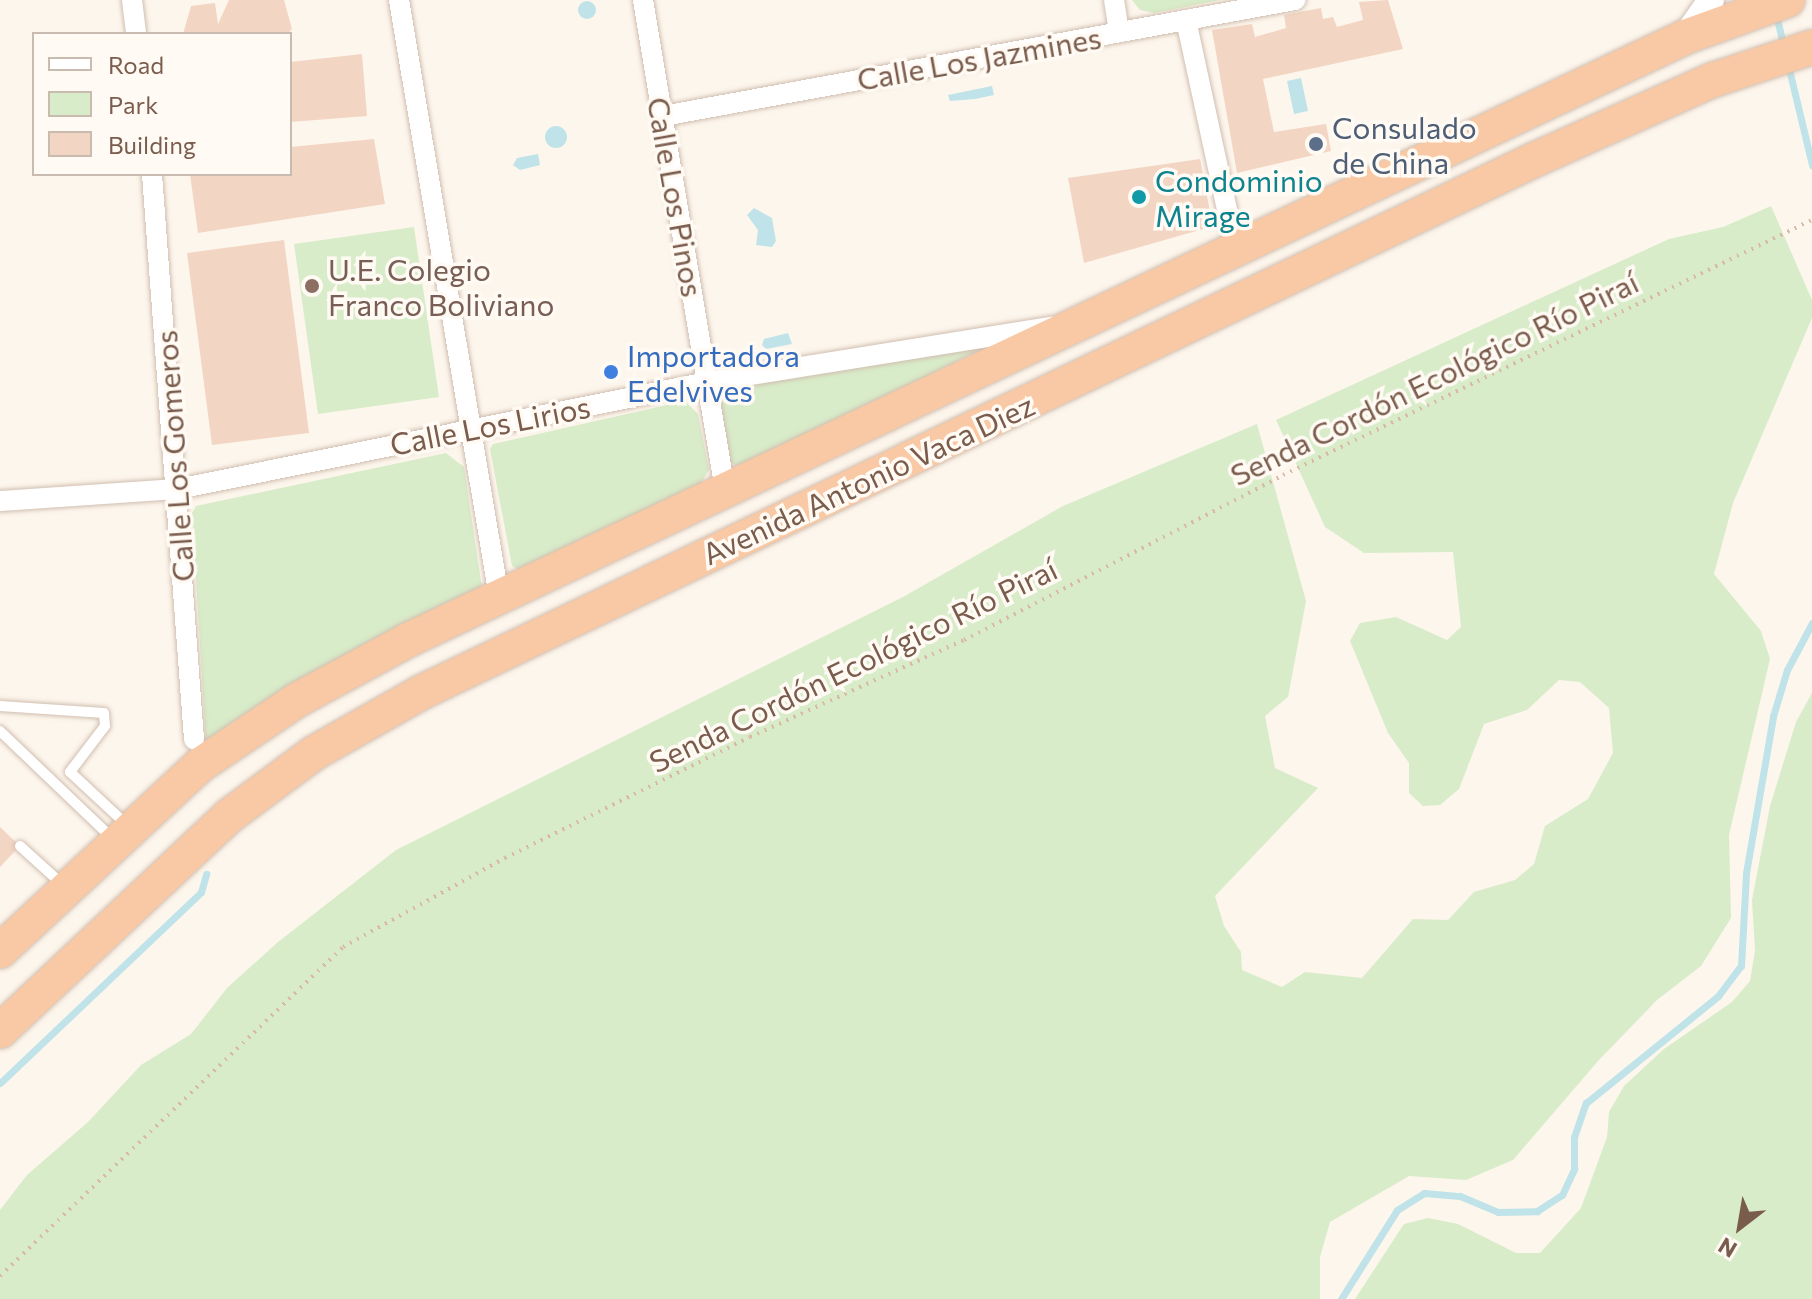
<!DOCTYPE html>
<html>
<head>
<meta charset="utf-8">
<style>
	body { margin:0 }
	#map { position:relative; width:1812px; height:1299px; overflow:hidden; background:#fdf6ec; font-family:Commissioner,sans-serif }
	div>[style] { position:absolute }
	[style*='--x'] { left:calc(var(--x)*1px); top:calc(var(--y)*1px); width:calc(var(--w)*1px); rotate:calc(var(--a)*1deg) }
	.green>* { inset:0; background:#d8ecc9 }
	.water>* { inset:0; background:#bfe3e8 }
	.round { border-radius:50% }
	.stream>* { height:7px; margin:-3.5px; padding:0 3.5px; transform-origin:3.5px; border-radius:3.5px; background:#bfe3e8 }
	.building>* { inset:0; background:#f3d5c3 }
	.path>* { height:4px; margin-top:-2px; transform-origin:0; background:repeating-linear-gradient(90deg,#d9b8a5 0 2px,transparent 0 8px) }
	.roads { filter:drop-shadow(0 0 2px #d1beb0) drop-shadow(0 0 2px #d1beb0) }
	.service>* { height:10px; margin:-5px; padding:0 5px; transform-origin:5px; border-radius:5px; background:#fff }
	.minor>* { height:20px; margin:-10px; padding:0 10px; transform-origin:10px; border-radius:10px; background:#fff }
	.tertiary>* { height:26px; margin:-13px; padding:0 13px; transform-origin:13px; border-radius:13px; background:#fff }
	.trunk>* { height:34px; margin:-17px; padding:0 17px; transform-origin:17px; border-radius:17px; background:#f9c8a4 }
	.dots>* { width:22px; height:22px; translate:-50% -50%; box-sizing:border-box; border:4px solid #fffaf3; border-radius:50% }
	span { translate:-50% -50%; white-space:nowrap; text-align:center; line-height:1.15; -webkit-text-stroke:7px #fffaf3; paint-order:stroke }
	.street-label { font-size:30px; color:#7a5c4d }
	.service-label { font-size:30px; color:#4e5e75 }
	.left { translate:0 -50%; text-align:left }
	.culture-label { font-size:30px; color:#0d838f }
	.education-label { font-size:30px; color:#785e54 }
	.shop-label { font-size:30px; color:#366cbe }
	.legend { position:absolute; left:32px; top:32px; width:260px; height:144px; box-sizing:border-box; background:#fffaf3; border:2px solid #cabbb1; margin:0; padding:10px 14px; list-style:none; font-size:24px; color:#7a5c4d }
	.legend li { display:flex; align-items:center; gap:16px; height:40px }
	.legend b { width:40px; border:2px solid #cabbb1 }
	.north { position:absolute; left:1700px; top:1187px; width:80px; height:80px; -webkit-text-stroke:6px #fffaf3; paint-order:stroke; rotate:211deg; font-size:22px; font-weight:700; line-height:32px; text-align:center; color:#7a5c4d }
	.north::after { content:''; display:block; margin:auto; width:28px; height:36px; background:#7a5c4d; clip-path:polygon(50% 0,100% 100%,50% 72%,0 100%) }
</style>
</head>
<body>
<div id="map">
	<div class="green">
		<i style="clip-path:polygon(1132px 0,1220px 0,1154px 13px,1140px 10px)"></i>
		<i style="clip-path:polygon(1771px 206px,1812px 300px,1812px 318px,1733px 503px,1714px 574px,1761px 631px,1770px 659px,1729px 835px,1731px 918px,1701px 966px,1657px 1000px,1598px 1061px,1513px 1160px,1466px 1180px,1409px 1176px,1330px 1222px,1320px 1257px,1320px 1299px,0 1299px,0 1210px,27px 1175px,88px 1122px,141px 1065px,191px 1034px,227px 988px,278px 942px,396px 850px,903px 597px,1063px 506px,1257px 424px,1306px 601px,1288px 697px,1265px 716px,1275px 768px,1318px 788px,1215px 896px,1224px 926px,1241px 952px,1242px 970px,1282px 987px,1305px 972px,1362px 978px,1413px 919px,1448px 920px,1474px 892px,1515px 880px,1534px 864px,1545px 826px,1588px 799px,1613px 753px,1609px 708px,1580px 682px,1559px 680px,1527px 710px,1484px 724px,1459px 789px,1440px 805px,1423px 806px,1409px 793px,1409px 763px,1388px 733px,1350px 641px,1360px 623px,1396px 617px,1447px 640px,1461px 627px,1453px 552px,1364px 553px,1325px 527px,1276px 420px,1669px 239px,1723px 227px)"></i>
		<i style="clip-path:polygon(414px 227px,439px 397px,318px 414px,294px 244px)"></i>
		<i style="clip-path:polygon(1002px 339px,739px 468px,727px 459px,719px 402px,729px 389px)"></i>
		<i style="clip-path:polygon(685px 401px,698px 414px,709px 470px,699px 486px,520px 570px,512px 566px,490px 449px,493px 444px)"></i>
		<i style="clip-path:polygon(446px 453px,464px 467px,482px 588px,206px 743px,192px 513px,196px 506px)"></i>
		<i style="clip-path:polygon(1812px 693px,1812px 1299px,1355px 1299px,1404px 1224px,1428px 1218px,1458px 1224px,1516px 1253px,1540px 1253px,1581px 1208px,1607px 1137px,1609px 1112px,1624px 1086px,1664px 1049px,1732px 1002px,1750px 981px,1755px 951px,1752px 900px,1770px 806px,1796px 722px)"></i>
	</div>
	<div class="water">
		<i class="round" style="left:578px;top:1px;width:18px;height:18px"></i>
		<i style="clip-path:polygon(1301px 78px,1308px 111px,1294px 114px,1287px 81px)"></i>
		<i style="clip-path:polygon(992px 86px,994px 95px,975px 99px,950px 101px,948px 95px)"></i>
		<i class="round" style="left:545px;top:126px;width:22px;height:22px"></i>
		<i style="clip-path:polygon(538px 154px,540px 165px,520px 170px,513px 165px,517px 158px)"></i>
		<i style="clip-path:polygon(754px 208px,772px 218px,776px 241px,772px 247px,756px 245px,758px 230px,747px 215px)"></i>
		<i style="clip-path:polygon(788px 333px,792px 344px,766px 349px,762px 345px,764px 339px)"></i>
	</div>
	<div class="stream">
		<i style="--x:1776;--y:14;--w:36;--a:77"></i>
		<i style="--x:1788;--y:65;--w:103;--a:76.5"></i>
		<i style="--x:0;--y:1083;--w:277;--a:-43.5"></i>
		<i style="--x:201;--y:892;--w:19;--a:-74"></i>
		<i style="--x:1341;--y:1299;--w:105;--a:-57.8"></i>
		<i style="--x:1397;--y:1210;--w:32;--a:-32"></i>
		<i style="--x:1424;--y:1193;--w:36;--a:5"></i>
		<i style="--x:1460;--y:1196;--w:41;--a:22.8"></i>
		<i style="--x:1498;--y:1212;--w:39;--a:-1"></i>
		<i style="--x:1537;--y:1211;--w:30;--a:-33"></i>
		<i style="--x:1562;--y:1195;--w:29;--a:-65"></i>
		<i style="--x:1574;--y:1169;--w:32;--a:-90"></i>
		<i style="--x:1574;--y:1137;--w:36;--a:-71"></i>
		<i style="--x:1586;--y:1103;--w:170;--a:-39"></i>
		<i style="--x:1718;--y:996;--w:38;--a:-53"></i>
		<i style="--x:1741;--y:966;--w:93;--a:-86.9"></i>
		<i style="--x:1746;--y:873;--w:159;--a:-80.2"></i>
		<i style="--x:1773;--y:716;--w:48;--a:-73.1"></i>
		<i style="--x:1787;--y:670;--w:53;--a:-62"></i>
	</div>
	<div class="building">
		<i style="clip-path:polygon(229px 0,284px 0,292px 29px,288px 34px,183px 34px,191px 6px,215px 3px,218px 24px)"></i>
		<i style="clip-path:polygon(1388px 0,1403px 49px,1263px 79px,1274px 132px,1326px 124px,1331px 151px,1237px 173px,1212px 30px,1252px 24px,1255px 37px,1286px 28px,1284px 15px,1321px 8px,1323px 19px,1333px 17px,1337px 27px,1363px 20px,1359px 2px)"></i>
		<i style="clip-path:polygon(362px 54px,367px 116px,290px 122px,290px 62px)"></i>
		<i style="clip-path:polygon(374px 139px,385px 204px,198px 233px,190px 174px,290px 174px,290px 147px)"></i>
		<i style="clip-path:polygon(1200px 159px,1211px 217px,1203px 229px,1084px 263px,1068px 178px)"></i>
		<i style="clip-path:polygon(284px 240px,309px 433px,212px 445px,187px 253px)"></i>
		<i style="clip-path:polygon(0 827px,20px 846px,0 867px)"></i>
	</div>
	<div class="path">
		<i style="--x:0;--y:1276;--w:475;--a:-43.8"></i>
		<i style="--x:343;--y:947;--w:185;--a:-28.8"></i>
		<i style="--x:505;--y:858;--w:273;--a:-26.3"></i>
		<i style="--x:750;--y:737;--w:235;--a:-24.4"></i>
		<i style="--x:964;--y:640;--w:359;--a:-27.3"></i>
		<i style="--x:1283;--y:475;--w:587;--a:-25.74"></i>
	</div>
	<div class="roads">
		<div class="service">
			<i style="--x:0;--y:706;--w:104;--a:3.9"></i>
			<i style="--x:104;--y:713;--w:13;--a:86"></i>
			<i style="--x:105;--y:726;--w:58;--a:127.3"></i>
			<i style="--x:70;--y:772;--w:78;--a:42.9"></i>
			<i style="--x:0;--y:731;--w:158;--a:43.7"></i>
			<i style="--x:20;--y:846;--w:58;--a:42.2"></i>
		</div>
		<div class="minor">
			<i style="--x:132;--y:0;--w:34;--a:83"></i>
			<i style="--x:399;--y:0;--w:605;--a:80.49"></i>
			<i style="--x:643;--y:0;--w:496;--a:80.5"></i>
			<i style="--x:1114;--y:0;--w:32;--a:81"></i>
			<i style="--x:1186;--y:20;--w:237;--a:77.8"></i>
			<i style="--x:663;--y:116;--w:643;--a:-10.4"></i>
			<i style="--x:152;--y:174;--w:567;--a:85.75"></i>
			<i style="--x:0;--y:501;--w:178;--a:-3.9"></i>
			<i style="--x:178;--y:489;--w:540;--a:-11.43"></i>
			<i style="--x:707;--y:382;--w:349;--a:-9.1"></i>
		</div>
		<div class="tertiary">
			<i style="--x:1685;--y:37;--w:45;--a:-54.9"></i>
		</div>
		<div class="trunk">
			<i style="--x:0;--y:951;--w:273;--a:-42.9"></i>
			<i style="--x:200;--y:765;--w:117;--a:-33.8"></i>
			<i style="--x:297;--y:700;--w:128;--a:-28.4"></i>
			<i style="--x:410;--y:639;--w:1410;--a:-25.27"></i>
			<i style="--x:1685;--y:37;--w:109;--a:-19.8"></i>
			<i style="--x:0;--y:1031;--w:314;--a:-43.2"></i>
			<i style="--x:229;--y:816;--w:106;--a:-36.5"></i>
			<i style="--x:314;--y:753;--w:124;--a:-29.5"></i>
			<i style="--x:422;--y:692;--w:1235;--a:-25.57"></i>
			<i style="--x:1536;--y:159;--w:194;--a:-24.1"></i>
			<i style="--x:1713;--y:80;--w:104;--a:-18.4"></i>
		</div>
	</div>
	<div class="dots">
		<i style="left:1316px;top:144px;background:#5c6f8a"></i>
		<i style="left:1139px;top:197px;background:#0f9aa8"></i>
		<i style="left:312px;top:286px;background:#8d6e63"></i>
		<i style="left:611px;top:372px;background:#3f7fe0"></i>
	</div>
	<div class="street-label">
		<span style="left:979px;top:58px;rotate:-10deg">Calle Los Jazmines</span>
		<span style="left:676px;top:197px;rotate:80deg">Calle Los Pinos</span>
		<span style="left:1434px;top:378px;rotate:-26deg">Senda Cordón Ecológico Río Piraí</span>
		<span style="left:490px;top:425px;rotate:-11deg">Calle Los Lirios</span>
		<span style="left:174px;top:456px;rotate:-94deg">Calle Los Gomeros</span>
		<span style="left:868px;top:479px;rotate:-25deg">Avenida Antonio Vaca Diez</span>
		<span style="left:853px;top:665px;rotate:-26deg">Senda Cordón Ecológico Río Piraí</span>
	</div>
	<div class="service-label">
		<span class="left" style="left:1332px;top:144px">Consulado<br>de China</span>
	</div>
	<div class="culture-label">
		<span class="left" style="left:1155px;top:197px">Condominio<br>Mirage</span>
	</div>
	<div class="education-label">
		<span class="left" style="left:328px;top:286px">U.E. Colegio<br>Franco Boliviano</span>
	</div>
	<div class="shop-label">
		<span class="left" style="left:627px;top:372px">Importadora<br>Edelvives</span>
	</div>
	<ul class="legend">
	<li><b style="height:10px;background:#fff"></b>Road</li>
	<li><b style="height:22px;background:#d8ecc9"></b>Park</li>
	<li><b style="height:22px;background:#f3d5c3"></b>Building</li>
	</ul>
	<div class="north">N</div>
</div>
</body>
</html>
